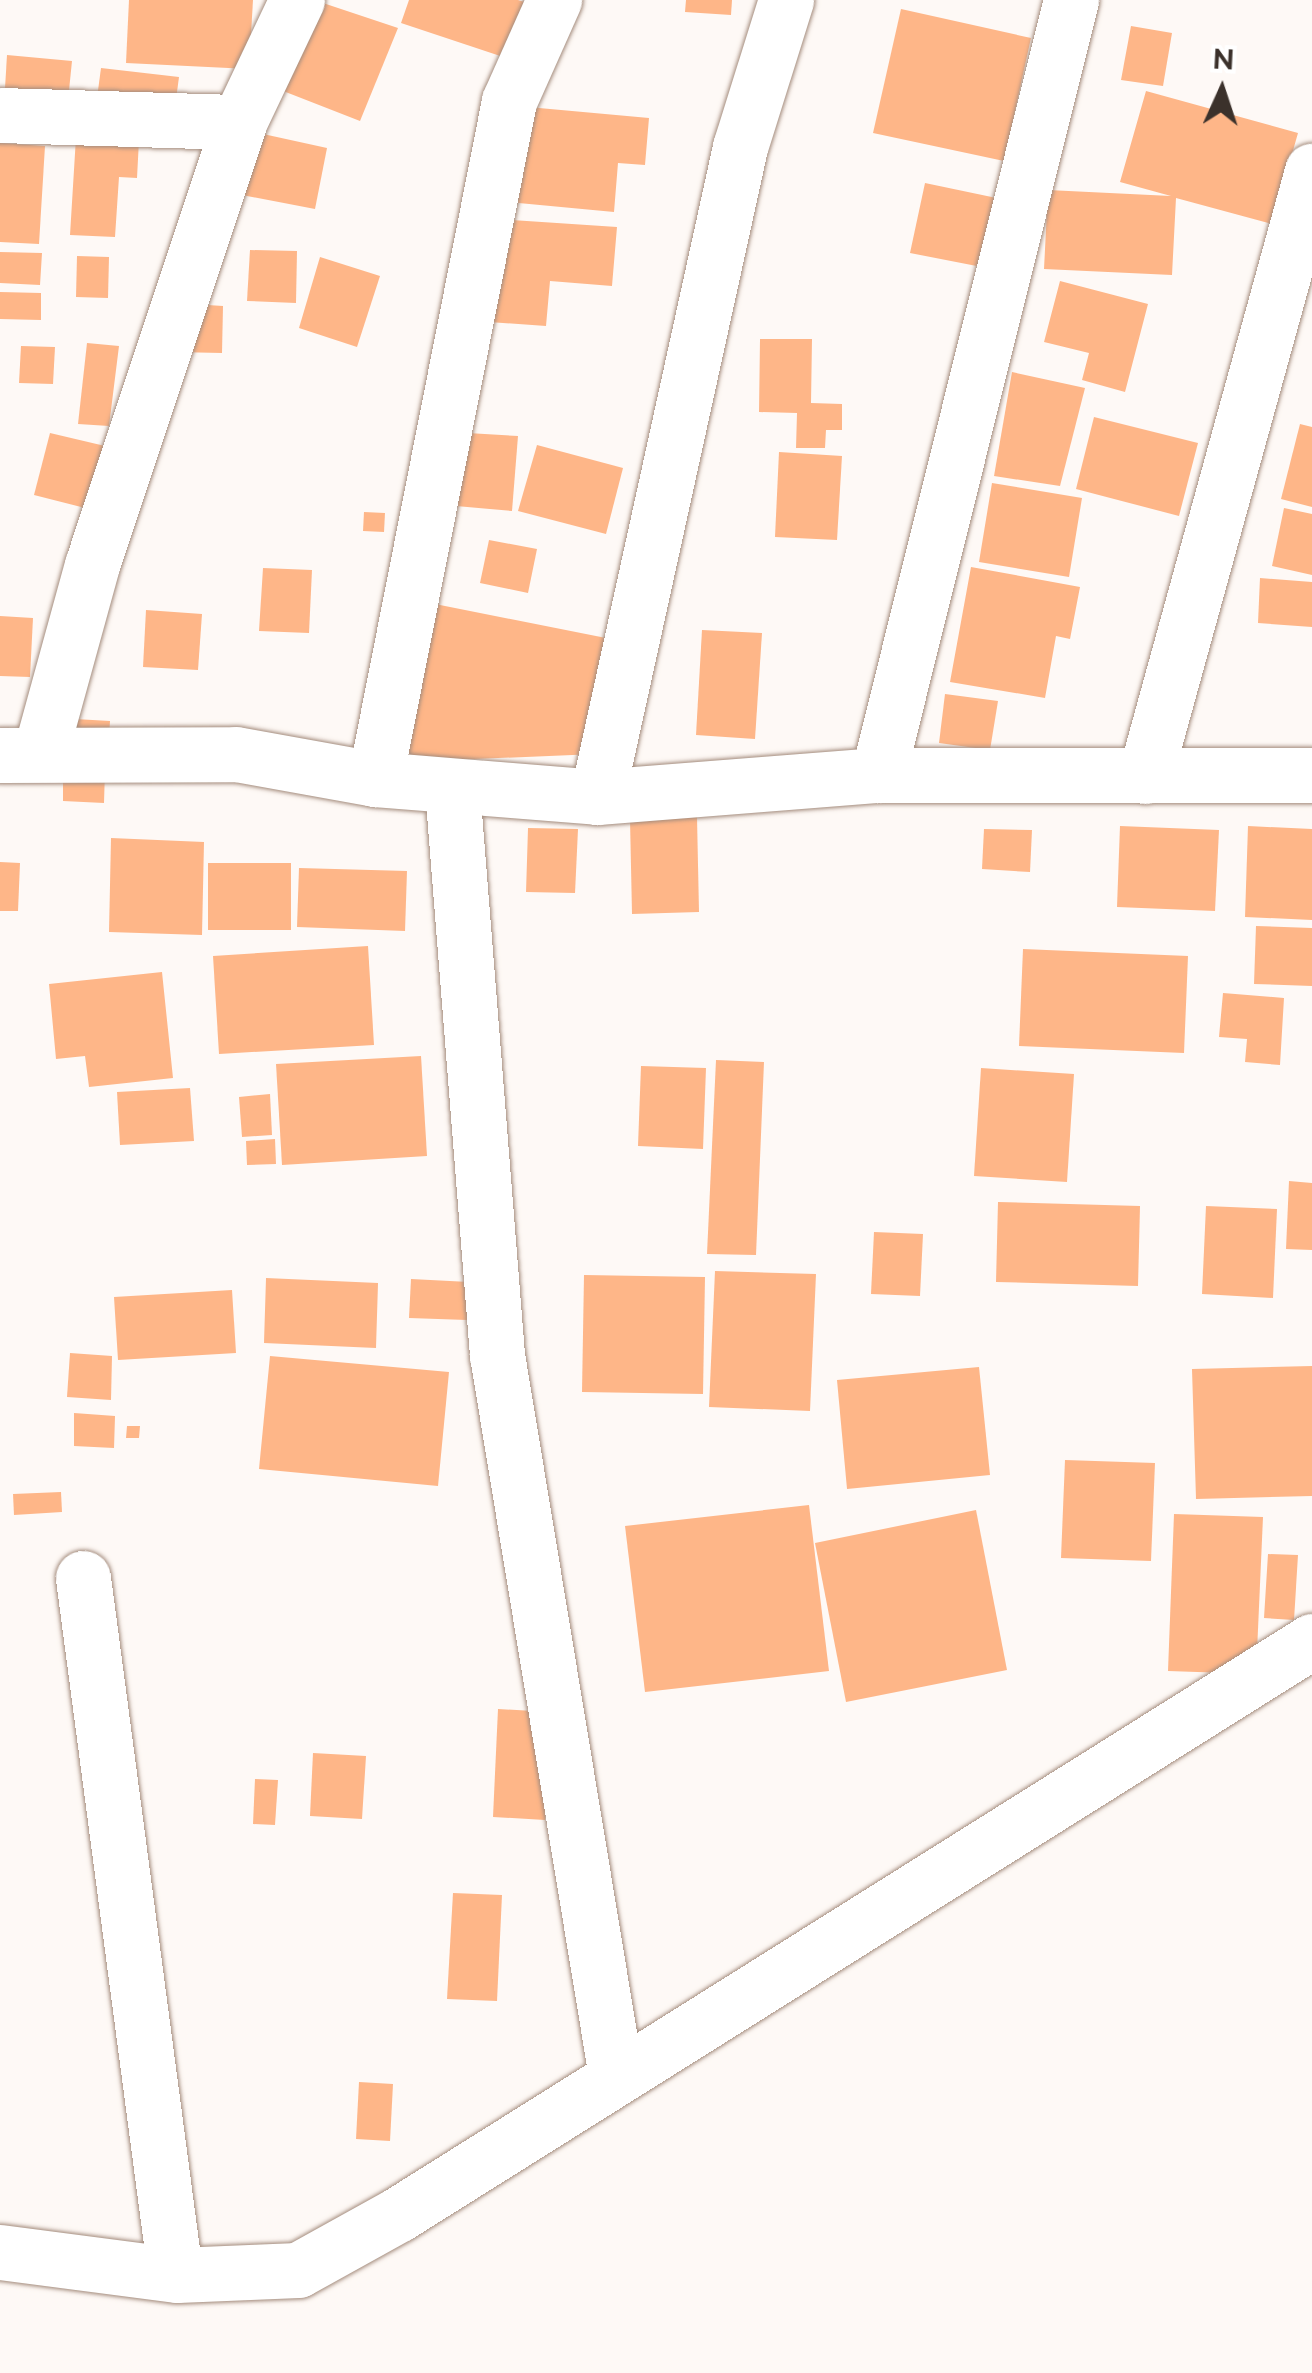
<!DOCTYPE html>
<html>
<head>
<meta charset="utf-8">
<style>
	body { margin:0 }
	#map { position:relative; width:1312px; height:2373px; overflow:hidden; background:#fef9f6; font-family:Raleway,sans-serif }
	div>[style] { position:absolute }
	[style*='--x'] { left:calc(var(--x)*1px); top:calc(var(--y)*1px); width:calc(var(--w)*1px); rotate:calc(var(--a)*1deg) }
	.building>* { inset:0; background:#feb688 }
	.roads { filter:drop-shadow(0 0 2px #a48c7d) drop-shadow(0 0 2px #a48c7d) }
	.minor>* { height:55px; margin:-27.5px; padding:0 27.5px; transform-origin:27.5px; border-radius:27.5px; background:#fff }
	.secondary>* { height:55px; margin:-27.5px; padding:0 27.5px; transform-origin:27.5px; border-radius:27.5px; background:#fff }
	span { translate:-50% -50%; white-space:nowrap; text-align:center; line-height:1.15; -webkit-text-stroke:8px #fff; paint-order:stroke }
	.north { position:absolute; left:1172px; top:40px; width:100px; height:100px; -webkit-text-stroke:8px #fff; paint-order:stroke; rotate:3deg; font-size:28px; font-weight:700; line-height:40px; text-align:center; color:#3b312b }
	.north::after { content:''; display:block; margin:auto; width:35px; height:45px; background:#3b312b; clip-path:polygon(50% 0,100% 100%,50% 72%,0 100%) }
</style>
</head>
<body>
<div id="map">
	<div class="building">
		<i style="clip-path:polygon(129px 0,253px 0,249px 69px,126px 63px)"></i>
		<i style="clip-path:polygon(314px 0,398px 28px,360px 121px,278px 89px)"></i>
		<i style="clip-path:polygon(409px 0,518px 0,537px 6px,518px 62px,401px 23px)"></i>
		<i style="clip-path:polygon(686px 0,732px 0,731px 15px,685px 12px)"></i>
		<i style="clip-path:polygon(901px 9px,1031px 38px,1004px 161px,873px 133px)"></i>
		<i style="clip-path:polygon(1131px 26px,1172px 33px,1163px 86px,1121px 80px)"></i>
		<i style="clip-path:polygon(7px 55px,72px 61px,67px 110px,4px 105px)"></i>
		<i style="clip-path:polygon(101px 68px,179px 77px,175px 107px,97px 98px)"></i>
		<i style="clip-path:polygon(1146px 91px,1298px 133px,1272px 224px,1176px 198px,1172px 275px,1044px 269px,1048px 190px,1171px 196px,1120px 182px)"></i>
		<i style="clip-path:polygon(517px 106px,649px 118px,645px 165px,618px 163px,614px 212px,508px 202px)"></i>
		<i style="clip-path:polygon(249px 131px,327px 148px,315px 209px,237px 194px)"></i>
		<i style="clip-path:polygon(76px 137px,139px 140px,137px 178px,119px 177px,115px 237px,70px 235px)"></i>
		<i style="clip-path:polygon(0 143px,45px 146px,39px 244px,0 242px)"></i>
		<i style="clip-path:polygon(925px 183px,1006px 200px,992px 269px,910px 253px)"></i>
		<i style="clip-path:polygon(497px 219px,617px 227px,612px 286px,550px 281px,546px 326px,489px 322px)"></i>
		<i style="clip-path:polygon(250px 250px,297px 251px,296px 303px,247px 301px)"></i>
		<i style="clip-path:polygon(0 252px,42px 253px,40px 285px,0 283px)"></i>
		<i style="clip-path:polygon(77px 256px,109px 257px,108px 298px,76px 297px)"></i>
		<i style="clip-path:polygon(320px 257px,380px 276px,357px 347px,299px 328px)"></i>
		<i style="clip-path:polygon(1060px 281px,1148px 304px,1125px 392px,1082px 380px,1089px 353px,1044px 342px)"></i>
		<i style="clip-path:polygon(0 292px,41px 293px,41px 320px,0 319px)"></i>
		<i style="clip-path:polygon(176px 303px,223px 306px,222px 353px,175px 352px)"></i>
		<i style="clip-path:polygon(760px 339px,812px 339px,811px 403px,842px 404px,842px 430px,826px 430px,825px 448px,796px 448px,797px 413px,759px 412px)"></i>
		<i style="clip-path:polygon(87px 343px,119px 346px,109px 426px,78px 424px)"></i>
		<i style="clip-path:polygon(21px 346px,55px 347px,53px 384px,19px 383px)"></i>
		<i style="clip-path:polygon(1012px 372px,1085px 388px,1060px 486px,994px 476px)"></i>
		<i style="clip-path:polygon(1094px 417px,1198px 443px,1179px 516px,1076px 489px)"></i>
		<i style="clip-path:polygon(1300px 424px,1312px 427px,1312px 507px,1281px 499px)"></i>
		<i style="clip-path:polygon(451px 432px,518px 436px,512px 511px,445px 505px)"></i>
		<i style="clip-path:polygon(50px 433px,105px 446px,89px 509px,34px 495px)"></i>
		<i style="clip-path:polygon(537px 445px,623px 468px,606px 534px,518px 511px)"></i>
		<i style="clip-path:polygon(779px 452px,842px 456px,837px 540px,775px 537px)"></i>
		<i style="clip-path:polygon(992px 483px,1082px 498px,1069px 577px,979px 562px)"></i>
		<i style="clip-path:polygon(1284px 508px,1312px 514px,1312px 575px,1272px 566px)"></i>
		<i style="clip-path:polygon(364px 512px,385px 513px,384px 532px,363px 531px)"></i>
		<i style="clip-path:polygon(489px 540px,537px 549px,528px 593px,480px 583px)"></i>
		<i style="clip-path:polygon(971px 567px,1080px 587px,1070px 639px,1056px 636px,1045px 698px,950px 682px)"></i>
		<i style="clip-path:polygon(263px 568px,312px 570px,309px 633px,259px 631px)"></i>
		<i style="clip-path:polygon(1260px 578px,1312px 582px,1312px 627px,1258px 623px)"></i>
		<i style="clip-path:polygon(420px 601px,616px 640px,596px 754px,402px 762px)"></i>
		<i style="clip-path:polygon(146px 610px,202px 614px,198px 670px,143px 667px)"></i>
		<i style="clip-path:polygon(0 616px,33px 618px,30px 677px,0 676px)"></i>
		<i style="clip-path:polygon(702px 630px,762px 633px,755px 739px,696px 735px)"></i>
		<i style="clip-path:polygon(945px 694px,998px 701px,990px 750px,939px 743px)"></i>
		<i style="clip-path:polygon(75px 719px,110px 721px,109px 738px,74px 737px)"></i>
		<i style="clip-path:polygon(63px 769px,105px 770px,104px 803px,63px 801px)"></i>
		<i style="clip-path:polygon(697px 817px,699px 912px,632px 914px,630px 819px)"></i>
		<i style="clip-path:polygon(1120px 826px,1219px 830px,1215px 911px,1117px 907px)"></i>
		<i style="clip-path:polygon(1248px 826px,1312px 829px,1312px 920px,1245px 917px)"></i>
		<i style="clip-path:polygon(528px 828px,578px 829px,575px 893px,526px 892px)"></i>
		<i style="clip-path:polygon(984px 829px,1032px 830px,1030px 872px,982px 869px)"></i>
		<i style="clip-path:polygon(111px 838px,204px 842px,202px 935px,109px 932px)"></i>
		<i style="clip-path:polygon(0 862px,20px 863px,18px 911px,0 911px)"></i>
		<i style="clip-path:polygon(208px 863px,291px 863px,291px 930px,208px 930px)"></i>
		<i style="clip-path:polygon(299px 868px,407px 871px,405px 931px,297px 927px)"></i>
		<i style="clip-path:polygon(1256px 926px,1312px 928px,1312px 986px,1254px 984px)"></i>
		<i style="clip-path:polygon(368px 946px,374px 1045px,219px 1054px,213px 956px)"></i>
		<i style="clip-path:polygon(1023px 949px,1188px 956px,1184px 1053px,1019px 1046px)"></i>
		<i style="clip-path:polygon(162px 972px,173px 1078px,89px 1087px,85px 1056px,56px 1059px,49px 984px)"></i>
		<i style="clip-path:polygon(1223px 993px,1284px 998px,1280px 1065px,1245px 1062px,1247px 1039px,1219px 1037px)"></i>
		<i style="clip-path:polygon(421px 1056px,427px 1156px,282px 1165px,276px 1064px)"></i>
		<i style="clip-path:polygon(716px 1060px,764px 1062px,756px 1255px,707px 1254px)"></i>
		<i style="clip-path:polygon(641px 1066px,706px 1068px,703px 1149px,638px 1146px)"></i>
		<i style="clip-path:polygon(981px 1068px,1074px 1074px,1067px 1182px,974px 1176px)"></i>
		<i style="clip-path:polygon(190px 1088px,194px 1141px,120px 1145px,117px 1092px)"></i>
		<i style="clip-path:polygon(270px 1094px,272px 1135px,242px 1137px,239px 1097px)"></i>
		<i style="clip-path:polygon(275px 1139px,276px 1164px,247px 1165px,246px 1141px)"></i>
		<i style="clip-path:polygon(1289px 1181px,1312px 1183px,1312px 1250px,1286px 1249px)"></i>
		<i style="clip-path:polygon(998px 1202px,1140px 1206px,1138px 1286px,996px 1282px)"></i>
		<i style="clip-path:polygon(1206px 1206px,1277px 1209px,1273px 1298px,1202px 1294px)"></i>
		<i style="clip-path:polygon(874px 1232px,923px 1234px,920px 1296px,871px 1294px)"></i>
		<i style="clip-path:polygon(715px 1271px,816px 1274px,810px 1411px,709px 1407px)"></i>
		<i style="clip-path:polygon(584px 1275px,705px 1277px,703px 1394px,582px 1392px)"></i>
		<i style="clip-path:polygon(266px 1278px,378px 1283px,376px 1348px,264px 1343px)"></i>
		<i style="clip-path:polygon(411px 1279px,469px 1282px,467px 1320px,409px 1318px)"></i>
		<i style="clip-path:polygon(232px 1290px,236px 1353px,118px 1360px,114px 1297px)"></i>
		<i style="clip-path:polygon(70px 1353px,112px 1356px,111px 1400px,67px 1397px)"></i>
		<i style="clip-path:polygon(270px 1356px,449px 1372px,438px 1486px,259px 1469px)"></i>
		<i style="clip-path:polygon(1312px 1366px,1312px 1496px,1196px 1499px,1192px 1369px)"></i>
		<i style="clip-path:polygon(979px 1367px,990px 1475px,847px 1489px,837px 1380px)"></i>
		<i style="clip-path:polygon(74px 1413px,115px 1416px,114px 1448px,74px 1446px)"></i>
		<i style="clip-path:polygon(127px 1426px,140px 1426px,139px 1438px,126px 1438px)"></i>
		<i style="clip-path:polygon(1065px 1460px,1155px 1463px,1151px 1561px,1061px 1558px)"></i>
		<i style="clip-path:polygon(61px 1492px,62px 1512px,14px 1515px,13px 1494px)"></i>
		<i style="clip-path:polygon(809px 1505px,829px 1671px,645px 1692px,625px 1526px)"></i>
		<i style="clip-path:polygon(976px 1510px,1007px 1670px,846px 1702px,815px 1543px)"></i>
		<i style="clip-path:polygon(1174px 1514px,1263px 1517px,1256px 1674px,1168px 1671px)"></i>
		<i style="clip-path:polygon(1268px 1554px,1298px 1555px,1294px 1620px,1264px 1618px)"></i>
		<i style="clip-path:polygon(498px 1709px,551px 1712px,545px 1820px,493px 1817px)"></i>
		<i style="clip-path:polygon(313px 1753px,366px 1756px,362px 1819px,310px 1816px)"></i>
		<i style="clip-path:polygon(255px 1779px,278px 1780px,275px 1825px,253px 1824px)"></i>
		<i style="clip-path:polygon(453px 1893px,502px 1895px,497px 2001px,447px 1999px)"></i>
		<i style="clip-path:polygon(359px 2082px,393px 2084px,390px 2141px,356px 2139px)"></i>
	</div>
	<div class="roads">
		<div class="minor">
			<i style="--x:0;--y:115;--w:239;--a:1.7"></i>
			<i style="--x:41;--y:750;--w:192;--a:-74.6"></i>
			<i style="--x:92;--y:565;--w:467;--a:-71.6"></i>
			<i style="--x:239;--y:122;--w:135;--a:-64.6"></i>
			<i style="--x:0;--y:755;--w:236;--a:-0.2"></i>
			<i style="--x:236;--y:754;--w:141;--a:10.2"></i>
			<i style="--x:375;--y:779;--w:223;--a:4.6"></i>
			<i style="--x:597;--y:797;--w:282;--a:-4.5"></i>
			<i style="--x:878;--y:775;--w:434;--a:0"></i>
			<i style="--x:878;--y:775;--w:799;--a:-76.02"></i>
			<i style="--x:1145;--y:776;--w:628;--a:-74.57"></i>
			<i style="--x:375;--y:779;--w:691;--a:-78.82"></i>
			<i style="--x:509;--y:101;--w:111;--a:-66"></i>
			<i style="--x:452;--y:788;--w:569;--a:85.46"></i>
			<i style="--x:497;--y:1355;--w:731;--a:80.63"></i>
			<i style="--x:597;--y:797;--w:666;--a:-77.59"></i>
			<i style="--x:740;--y:147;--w:154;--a:-72.6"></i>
			<i style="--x:83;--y:1578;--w:701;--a:82.46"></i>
		</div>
		<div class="secondary">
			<i style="--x:0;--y:2252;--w:178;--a:7.4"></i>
			<i style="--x:177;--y:2275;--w:121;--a:-2.4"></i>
			<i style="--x:298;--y:2270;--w:115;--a:-29"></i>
			<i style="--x:399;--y:2214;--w:1078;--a:-32.11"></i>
		</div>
	</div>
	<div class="north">N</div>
</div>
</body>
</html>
